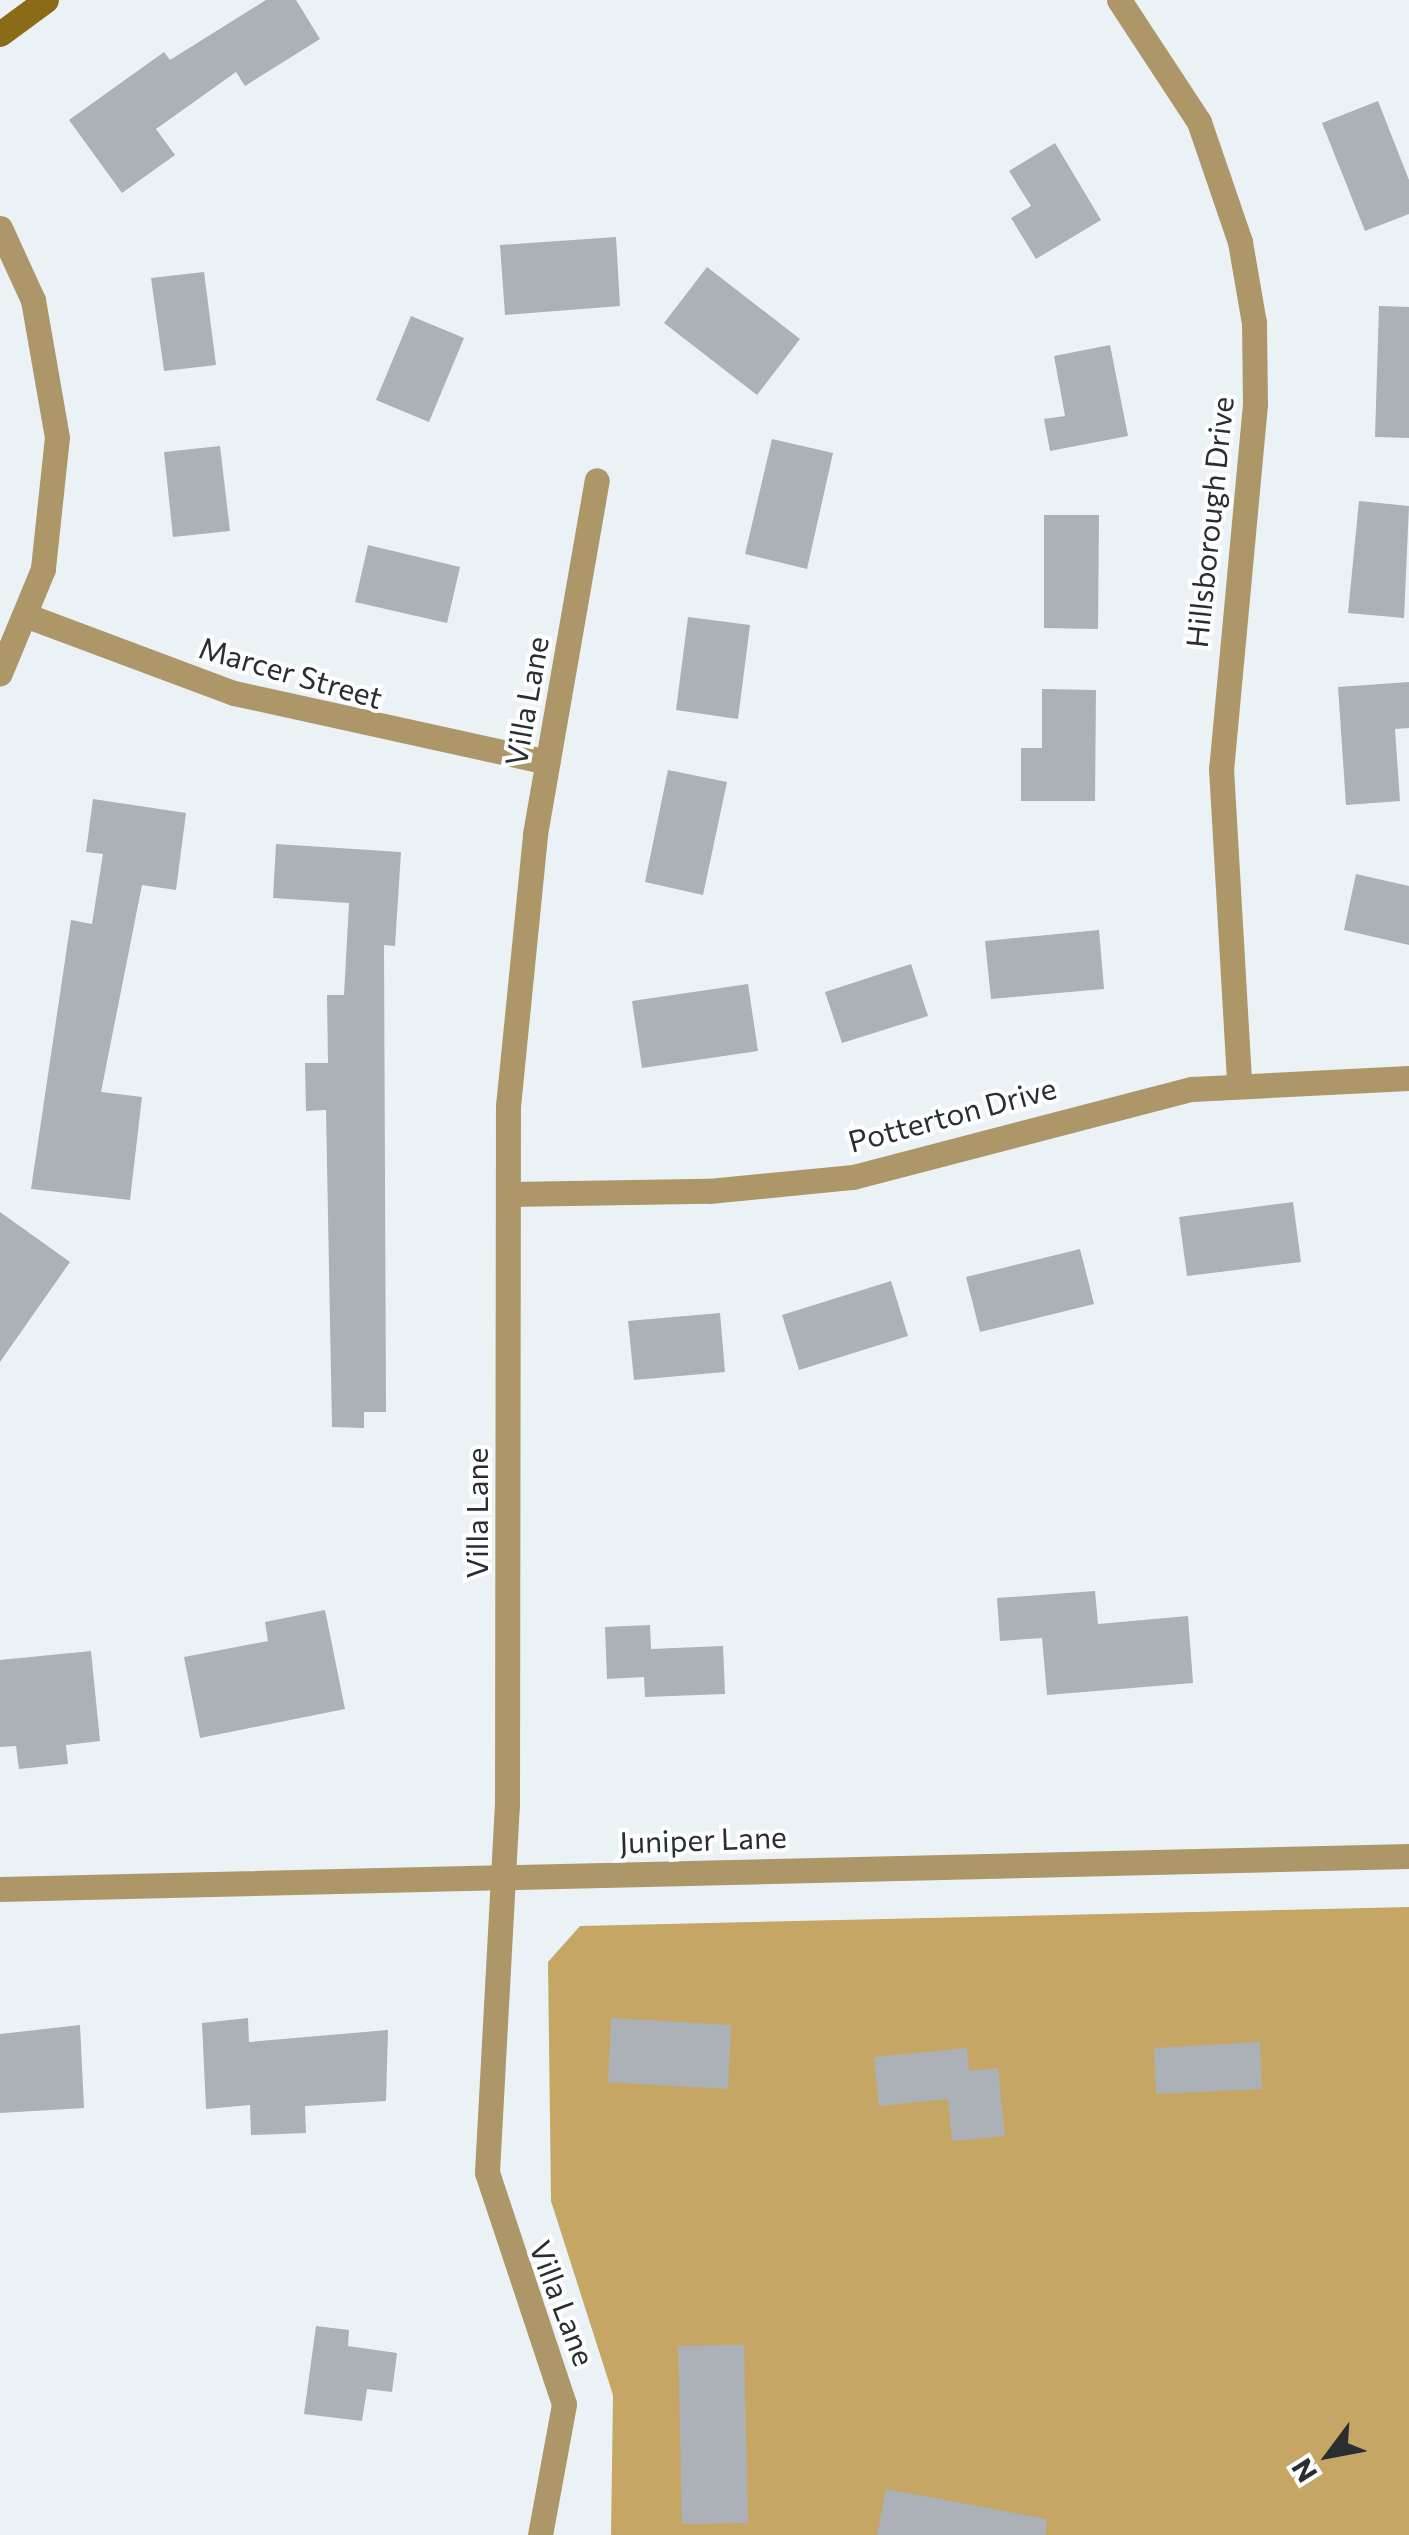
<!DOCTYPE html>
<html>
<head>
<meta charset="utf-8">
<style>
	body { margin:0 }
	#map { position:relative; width:1409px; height:2535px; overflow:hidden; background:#ebf2f6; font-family:Commissioner,sans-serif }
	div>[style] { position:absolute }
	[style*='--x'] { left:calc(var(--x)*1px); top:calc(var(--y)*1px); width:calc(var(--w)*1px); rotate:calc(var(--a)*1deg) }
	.forest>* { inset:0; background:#c5a664 }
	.building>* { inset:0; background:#abb1b6 }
	.street>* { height:25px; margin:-12.5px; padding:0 12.5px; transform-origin:12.5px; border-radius:12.5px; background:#ad9768 }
	.secondary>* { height:25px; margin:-12.5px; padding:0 12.5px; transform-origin:12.5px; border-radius:12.5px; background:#8c6b18 }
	span { translate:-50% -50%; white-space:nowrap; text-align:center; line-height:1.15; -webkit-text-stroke:8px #fdfeff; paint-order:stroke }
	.street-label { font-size:30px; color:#2b2e30 }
	.north { position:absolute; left:1279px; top:2405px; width:100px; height:100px; -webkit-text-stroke:8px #fdfeff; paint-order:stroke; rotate:238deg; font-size:28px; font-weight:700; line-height:40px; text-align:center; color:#2b2e30 }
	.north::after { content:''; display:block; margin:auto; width:35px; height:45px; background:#2b2e30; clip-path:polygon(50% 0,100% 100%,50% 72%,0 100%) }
</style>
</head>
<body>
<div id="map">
	<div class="forest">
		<i style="clip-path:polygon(1409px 1907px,1409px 2535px,611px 2535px,613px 2395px,551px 2201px,548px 1962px,580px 1926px)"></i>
	</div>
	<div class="building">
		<i style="clip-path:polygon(266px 0,296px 0,320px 39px,245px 86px,236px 72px,156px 129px,175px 155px,122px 193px,69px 120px,164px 52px,170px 60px)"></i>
		<i style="clip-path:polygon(1378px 101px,1409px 180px,1409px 214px,1365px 231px,1322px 123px)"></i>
		<i style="clip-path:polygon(1055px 143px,1101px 220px,1036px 259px,1011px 218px,1031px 206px,1009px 171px)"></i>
		<i style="clip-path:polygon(616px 237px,620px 306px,505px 315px,500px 245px)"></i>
		<i style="clip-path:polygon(707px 267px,800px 339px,757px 395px,664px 323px)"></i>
		<i style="clip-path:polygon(204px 272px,216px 365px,164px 371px,151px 278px)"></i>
		<i style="clip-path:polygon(1379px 306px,1409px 307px,1409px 438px,1375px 437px)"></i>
		<i style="clip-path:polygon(411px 316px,464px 338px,429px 422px,376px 400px)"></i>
		<i style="clip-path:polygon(1110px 345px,1128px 436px,1050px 451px,1044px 419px,1065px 416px,1054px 356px)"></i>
		<i style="clip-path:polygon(772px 439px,833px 453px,807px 569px,745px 554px)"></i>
		<i style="clip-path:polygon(220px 446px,230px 531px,173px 537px,164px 452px)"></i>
		<i style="clip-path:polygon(1359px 501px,1409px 506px,1404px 618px,1348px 613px)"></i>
		<i style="clip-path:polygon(1044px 515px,1099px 515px,1098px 629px,1044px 628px)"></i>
		<i style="clip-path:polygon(368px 545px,460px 567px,447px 623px,355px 602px)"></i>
		<i style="clip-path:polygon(688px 617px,750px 625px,738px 719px,676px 710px)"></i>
		<i style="clip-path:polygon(1409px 682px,1409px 728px,1395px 729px,1400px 801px,1346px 805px,1338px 687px)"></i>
		<i style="clip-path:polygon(1042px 689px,1096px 690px,1095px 801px,1021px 801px,1021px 748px,1042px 748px)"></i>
		<i style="clip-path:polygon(668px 770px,727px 782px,703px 895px,645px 882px)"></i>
		<i style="clip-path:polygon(93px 799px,186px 813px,176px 890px,142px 885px,101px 1092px,142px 1097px,130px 1200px,31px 1189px,71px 920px,92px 924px,103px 854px,86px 852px)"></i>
		<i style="clip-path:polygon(276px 844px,401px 852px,395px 946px,384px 945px,386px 1412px,364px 1412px,364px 1428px,332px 1427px,326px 1110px,306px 1111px,305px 1063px,328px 1063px,327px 995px,344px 995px,349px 903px,273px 898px)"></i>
		<i style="clip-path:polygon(1356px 874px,1409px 886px,1409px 945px,1344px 930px)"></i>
		<i style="clip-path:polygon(1099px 930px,1104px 989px,991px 999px,985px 941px)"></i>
		<i style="clip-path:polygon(911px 964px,928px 1016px,842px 1043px,825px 992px)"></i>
		<i style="clip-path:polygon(748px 984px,758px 1051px,642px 1068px,632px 1001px)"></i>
		<i style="clip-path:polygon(1293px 1202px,1301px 1262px,1187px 1276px,1179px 1217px)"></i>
		<i style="clip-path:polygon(0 1212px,70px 1262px,0 1362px)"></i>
		<i style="clip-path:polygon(1080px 1249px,1094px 1304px,980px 1332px,966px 1277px)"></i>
		<i style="clip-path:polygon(891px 1281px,908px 1336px,799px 1370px,782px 1315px)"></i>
		<i style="clip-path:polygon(720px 1313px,725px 1372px,634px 1380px,628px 1321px)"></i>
		<i style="clip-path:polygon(1095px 1591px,1098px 1624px,1188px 1616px,1193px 1683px,1047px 1695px,1042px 1638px,1000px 1641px,997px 1598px)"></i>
		<i style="clip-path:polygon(325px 1610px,345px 1709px,200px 1738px,184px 1657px,268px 1641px,265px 1622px)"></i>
		<i style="clip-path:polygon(650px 1625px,651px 1649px,723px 1646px,725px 1694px,645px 1697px,644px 1677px,607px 1679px,605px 1627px)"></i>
		<i style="clip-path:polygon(91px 1651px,100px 1741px,66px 1745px,68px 1764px,19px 1769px,16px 1746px,0 1747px,0 1660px)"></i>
		<i style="clip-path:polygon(248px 2018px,249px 2042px,388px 2030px,386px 2101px,305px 2106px,306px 2133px,251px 2135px,250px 2105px,206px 2109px,202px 2023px)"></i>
		<i style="clip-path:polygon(611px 2018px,731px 2025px,728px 2089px,608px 2082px)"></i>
		<i style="clip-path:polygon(80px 2025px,84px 2108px,0 2113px,0 2034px)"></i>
		<i style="clip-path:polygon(1260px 2042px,1262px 2089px,1156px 2094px,1154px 2048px)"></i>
		<i style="clip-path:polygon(967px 2048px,969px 2071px,998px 2068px,1005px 2136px,952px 2141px,948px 2099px,879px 2106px,874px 2057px)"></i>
		<i style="clip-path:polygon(316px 2326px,349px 2330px,348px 2346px,397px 2353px,392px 2392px,367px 2389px,362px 2421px,304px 2414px)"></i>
		<i style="clip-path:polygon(744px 2345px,748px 2523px,682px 2524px,678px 2346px)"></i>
		<i style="clip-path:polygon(886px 2489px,1047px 2519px,1046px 2535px,877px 2535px)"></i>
	</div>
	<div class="street">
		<i style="--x:1119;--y:0;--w:146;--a:56.7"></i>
		<i style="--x:1199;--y:122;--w:127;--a:71.1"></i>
		<i style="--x:1240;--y:242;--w:82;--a:80.2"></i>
		<i style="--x:1254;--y:323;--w:81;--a:89.3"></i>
		<i style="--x:1255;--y:404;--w:366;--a:95.3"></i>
		<i style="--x:1221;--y:768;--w:316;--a:86.7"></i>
		<i style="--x:0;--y:228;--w:79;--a:65.4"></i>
		<i style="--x:33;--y:300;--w:139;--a:80.1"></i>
		<i style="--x:57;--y:437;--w:133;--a:96.1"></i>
		<i style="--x:43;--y:569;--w:113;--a:112.5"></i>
		<i style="--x:25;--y:615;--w:223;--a:20.5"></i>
		<i style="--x:234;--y:693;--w:321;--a:12.4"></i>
		<i style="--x:509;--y:1194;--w:200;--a:-0.9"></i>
		<i style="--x:709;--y:1191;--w:145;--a:-5.6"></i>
		<i style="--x:853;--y:1177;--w:350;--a:-14.6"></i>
		<i style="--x:1192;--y:1089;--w:217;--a:-2.9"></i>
		<i style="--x:0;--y:1889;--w:1409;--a:-1.34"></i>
		<i style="--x:540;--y:2535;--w:133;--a:-79.6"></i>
		<i style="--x:564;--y:2404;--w:244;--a:-108.4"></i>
		<i style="--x:487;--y:2172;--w:367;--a:-86.9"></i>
		<i style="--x:507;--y:1806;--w:700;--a:-89.92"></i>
		<i style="--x:508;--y:1106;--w:273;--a:-84.3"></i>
		<i style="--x:535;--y:834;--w:359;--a:-80.1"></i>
	</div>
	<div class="secondary">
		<i style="--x:0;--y:34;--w:57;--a:-36.5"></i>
	</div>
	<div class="street-label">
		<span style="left:1209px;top:522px;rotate:-84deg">Hillsborough Drive</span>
		<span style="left:291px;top:672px;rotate:16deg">Marcer Street</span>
		<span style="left:526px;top:701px;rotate:-80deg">Villa Lane</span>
		<span style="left:952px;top:1114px;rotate:-15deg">Potterton Drive</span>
		<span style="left:476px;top:1513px;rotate:-90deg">Villa Lane</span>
		<span style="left:703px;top:1839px;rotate:-2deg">Juniper Lane</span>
		<span style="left:563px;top:2303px;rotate:69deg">Villa Lane</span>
	</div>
	<div class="north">N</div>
</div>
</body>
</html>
